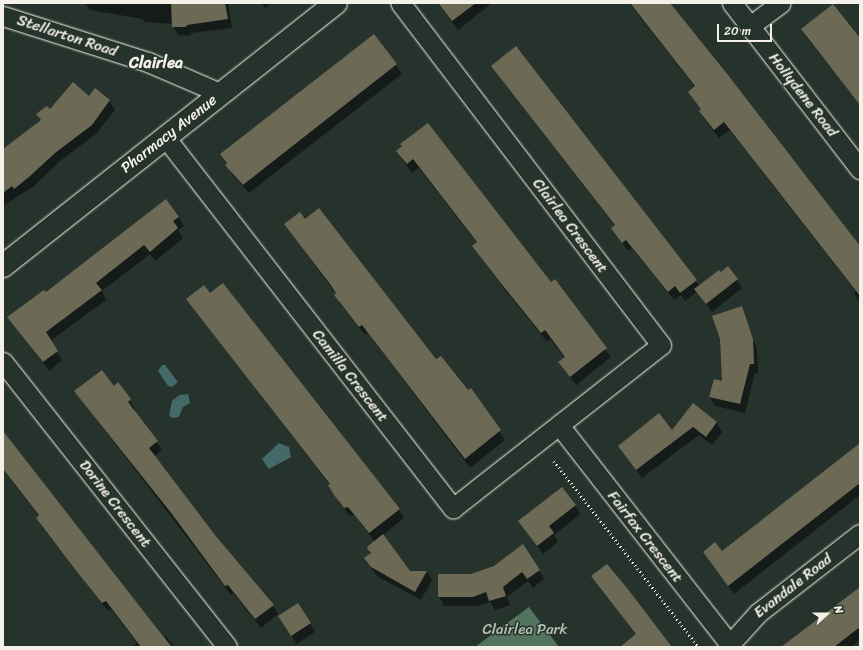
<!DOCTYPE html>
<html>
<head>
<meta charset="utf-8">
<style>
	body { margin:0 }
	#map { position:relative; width:863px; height:650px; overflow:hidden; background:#26332d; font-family:Sriracha,sans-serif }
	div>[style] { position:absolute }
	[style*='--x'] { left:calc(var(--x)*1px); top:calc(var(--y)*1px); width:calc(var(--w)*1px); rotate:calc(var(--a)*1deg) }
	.green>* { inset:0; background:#52735e }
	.water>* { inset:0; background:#446968 }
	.shadow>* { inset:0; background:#0007 }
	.building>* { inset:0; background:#6c6955 }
	.path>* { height:2.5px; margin-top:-1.25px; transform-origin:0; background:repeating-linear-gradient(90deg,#f4f1e8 0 1px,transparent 0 4px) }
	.roads { filter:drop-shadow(0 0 1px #f4f1e8) drop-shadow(0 0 1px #f4f1e8) }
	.street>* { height:19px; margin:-9.5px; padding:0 9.5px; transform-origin:9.5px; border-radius:9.5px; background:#26332d }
	.secondary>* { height:22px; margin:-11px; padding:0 11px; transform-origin:11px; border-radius:11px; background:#26332d }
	span { translate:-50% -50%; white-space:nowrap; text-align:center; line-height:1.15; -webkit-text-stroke:3px #26332d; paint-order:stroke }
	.street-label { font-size:15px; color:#f4f1e8 }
	.park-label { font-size:15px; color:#b3bfb1 }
	.neighbourhood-label { font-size:16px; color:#f4f1e8; font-weight:700 }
	.frame { position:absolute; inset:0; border:4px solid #f4f1e8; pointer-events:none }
	.north { position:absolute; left:807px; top:594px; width:40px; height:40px; -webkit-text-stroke:3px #26332d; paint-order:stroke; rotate:69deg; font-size:11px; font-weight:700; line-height:16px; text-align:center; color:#f4f1e8 }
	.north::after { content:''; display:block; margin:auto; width:14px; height:18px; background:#f4f1e8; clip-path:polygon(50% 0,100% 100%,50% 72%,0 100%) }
	.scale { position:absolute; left:717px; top:24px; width:55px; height:18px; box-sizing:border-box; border:2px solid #f4f1e8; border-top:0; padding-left:5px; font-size:12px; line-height:14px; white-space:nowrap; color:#f4f1e8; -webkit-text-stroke:3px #26332d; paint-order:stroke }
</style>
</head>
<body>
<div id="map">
	<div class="green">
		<i style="clip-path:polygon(529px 607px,559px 647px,475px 647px)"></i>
	</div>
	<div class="water">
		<i style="clip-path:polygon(162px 365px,165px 365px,178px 382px,172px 387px,168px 386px,158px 371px)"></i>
		<i style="clip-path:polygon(188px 394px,190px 403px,183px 407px,179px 417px,172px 418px,169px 415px,172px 401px,179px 395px)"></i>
		<i style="clip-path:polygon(279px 443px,289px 447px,291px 457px,269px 469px,262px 459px)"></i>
	</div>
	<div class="shadow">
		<i style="clip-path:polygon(85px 3px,228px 3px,232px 28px,191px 33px,191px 36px,178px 35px,172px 24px,144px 22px,143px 19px,90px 10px)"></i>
		<i style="clip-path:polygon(261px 3px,271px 3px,265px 8px)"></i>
		<i style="clip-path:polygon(437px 3px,492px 3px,458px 30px)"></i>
		<i style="clip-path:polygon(629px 3px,668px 3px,860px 248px,860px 303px,854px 293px,856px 292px,730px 130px,719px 138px,705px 120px,700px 111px,702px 110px,695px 87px)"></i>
		<i style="clip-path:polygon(802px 29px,860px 40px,860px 104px,807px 38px)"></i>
		<i style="clip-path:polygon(374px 35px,402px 74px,249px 193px,232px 174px,222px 154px)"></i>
		<i style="clip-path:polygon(492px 66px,700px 286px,737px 280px,742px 288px,712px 312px,697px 292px,685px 301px,681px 295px,674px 300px,632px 248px,628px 251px,612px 228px,615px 226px)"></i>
		<i style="clip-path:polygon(95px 89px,109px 101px,115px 110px,96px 134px,60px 161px,34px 186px,3px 206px,3px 143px,6px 148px,41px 121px,37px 115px,89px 97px)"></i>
		<i style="clip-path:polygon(403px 147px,551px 284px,611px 357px,576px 385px,559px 363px,565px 358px,550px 339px,547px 342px,506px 291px,479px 255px,473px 246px,477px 243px,419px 168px,412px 173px,403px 160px,398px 151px)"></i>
		<i style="clip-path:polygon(179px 217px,184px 226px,178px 230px,183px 238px,155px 261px,150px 254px,102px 291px,106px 300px,50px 341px,62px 360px,49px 371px,9px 317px)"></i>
		<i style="clip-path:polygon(285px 224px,468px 392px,471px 389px,505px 440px,470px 468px,368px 333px,365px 335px,340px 304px,336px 294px)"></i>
		<i style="clip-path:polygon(188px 299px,399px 509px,404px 518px,383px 535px,410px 572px,427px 572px,432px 580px,421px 600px,377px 576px,365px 559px,371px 554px,368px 548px,375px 542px,354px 515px,350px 516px,340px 504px,330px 485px)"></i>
		<i style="clip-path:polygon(741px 308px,757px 349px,758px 373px,755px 373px,745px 413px,715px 406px,710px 397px,723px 382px)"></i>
		<i style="clip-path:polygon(118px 384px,135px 409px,133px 411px,162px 450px,154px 457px,215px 536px,273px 605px,278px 614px,261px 628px,233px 593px,231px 595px,75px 391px,113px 387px)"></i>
		<i style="clip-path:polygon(693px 405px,717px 423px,722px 432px,712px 445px,699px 435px,642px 478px,619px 446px,672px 432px)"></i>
		<i style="clip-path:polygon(860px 444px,860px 495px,734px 594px,704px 553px,722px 552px)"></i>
		<i style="clip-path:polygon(3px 449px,163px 637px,166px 636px,174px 647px,132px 647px,137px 643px,111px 609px,108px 611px,84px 581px,42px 527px,37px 518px,39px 516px,3px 470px)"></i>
		<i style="clip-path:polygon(575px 505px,580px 514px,554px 535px,558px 542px,543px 554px,519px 521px)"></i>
		<i style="clip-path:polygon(539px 570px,544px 579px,533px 588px,528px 581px,507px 597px,510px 605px,495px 610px,490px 602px,478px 606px,444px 606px,439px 597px,471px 575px)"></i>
		<i style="clip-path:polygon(860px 588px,860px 640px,851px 647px,784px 647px)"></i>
		<i style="clip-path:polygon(310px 623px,315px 632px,297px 644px,284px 625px)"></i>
	</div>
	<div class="building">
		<i style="clip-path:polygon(171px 3px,225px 3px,228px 19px,187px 25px,186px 27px,172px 27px)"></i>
		<i style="clip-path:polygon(438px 3px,476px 3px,452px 21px)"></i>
		<i style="clip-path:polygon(630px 3px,670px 3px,728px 75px,860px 246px,860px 296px,724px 122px,714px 130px,699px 111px,701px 109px,688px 92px,695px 86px)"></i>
		<i style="clip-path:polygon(833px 4px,860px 38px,860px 105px,801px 29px)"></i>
		<i style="clip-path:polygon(374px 34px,397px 64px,243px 185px,225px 165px,227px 163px,220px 154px)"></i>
		<i style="clip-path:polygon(516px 46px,697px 280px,680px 293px,675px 286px,668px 292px,626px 240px,622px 243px,611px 228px,615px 225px,491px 66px)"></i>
		<i style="clip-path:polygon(73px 82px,89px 96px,95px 88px,110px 100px,92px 125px,55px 153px,29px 177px,14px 189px,12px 186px,3px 193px,3px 149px,41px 120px,36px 114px,47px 106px,50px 109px)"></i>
		<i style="clip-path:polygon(428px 123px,551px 282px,555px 279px,607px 348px,570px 377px,558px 362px,565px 357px,545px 330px,541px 333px,500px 282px,472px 246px,477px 242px,413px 159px,407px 164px,396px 151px,402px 146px,400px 144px)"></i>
		<i style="clip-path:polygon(166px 199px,179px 217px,173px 221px,178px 228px,150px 252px,144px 245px,96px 283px,102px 290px,46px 332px,58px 351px,43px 362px,7px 317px,44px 290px,46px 292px)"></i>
		<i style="clip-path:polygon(319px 208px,436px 359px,441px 356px,468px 390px,471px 388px,501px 430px,465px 459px,362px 325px,359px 327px,334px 295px,336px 293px,330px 284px,284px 224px,300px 212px,305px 219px)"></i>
		<i style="clip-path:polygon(728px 266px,738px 279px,706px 304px,694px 289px,719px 270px,721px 272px)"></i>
		<i style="clip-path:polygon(223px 283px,400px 509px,369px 533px,348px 507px,344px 508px,334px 495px,328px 485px,330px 484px,186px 299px,204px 285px,210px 293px)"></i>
		<i style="clip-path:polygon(742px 306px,753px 339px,754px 364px,750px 364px,740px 404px,709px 397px,714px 379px,722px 381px,720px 339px,712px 316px)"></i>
		<i style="clip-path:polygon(102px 370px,114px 386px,118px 382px,131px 399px,128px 402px,158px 441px,149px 448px,215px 535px,274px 605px,255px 619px,228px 585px,225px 586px,172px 514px,74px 391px)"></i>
		<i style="clip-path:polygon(693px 403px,717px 422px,706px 437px,693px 427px,636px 470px,618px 446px,659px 413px,672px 430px)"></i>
		<i style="clip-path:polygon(3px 431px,155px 626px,172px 647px,141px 647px,106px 601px,102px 603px,77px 572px,36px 518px,39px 515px,3px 469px)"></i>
		<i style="clip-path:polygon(860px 443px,860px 483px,728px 586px,703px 552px,715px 542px,722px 551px)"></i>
		<i style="clip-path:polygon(562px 487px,576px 505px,549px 526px,554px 533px,537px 546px,518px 521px)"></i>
		<i style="clip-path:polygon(383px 534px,410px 571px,427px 571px,415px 592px,371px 567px,364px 558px,371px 553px,367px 548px,368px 546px)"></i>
		<i style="clip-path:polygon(523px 544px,540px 570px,527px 579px,522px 572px,503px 587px,506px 596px,489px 601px,486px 592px,473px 597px,438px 597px,438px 574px,471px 574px,494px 566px)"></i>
		<i style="clip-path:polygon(607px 564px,627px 588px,672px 647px,620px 647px,636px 634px,591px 576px)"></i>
		<i style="clip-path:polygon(860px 587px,860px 627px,834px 647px,781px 647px)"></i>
		<i style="clip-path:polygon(298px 603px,311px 623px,291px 636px,278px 616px)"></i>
	</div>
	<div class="path">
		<i style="--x:554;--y:461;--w:236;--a:52.1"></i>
	</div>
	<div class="roads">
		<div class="street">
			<i style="--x:732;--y:3;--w:210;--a:52.4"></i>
			<i style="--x:3;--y:16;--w:152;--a:17.6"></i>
			<i style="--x:148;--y:62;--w:78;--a:23.3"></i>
			<i style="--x:750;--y:26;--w:38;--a:-37"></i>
			<i style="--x:165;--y:137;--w:470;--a:52.2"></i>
			<i style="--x:453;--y:508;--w:264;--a:-38.1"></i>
			<i style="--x:661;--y:345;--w:430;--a:-127.3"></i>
			<i style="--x:3;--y:362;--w:362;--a:51.8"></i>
			<i style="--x:559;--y:425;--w:281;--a:52.1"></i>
			<i style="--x:730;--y:644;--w:42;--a:-47.9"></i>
			<i style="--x:758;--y:613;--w:129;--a:-37.8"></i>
		</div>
		<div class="secondary">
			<i style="--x:3;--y:266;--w:424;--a:-38.3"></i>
		</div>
	</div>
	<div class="street-label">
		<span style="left:67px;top:36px;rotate:18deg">Stellarton Road</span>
		<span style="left:803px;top:95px;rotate:52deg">Hollydene Road</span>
		<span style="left:169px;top:134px;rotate:-38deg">Pharmacy Avenue</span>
		<span style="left:570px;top:226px;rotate:53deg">Clairlea Crescent</span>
		<span style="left:350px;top:376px;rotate:52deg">Camilla Crescent</span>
		<span style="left:115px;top:504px;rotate:52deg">Dorine Crescent</span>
		<span style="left:645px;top:537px;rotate:52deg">Fairfax Crescent</span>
		<span style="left:793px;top:586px;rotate:-38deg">Evandale Road</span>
	</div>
	<div class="park-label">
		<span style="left:525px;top:630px">Clairlea Park</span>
	</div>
	<div class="neighbourhood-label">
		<span style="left:156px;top:63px">Clairlea</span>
	</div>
	<div class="frame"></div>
	<div class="north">N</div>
	<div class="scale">20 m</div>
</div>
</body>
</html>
